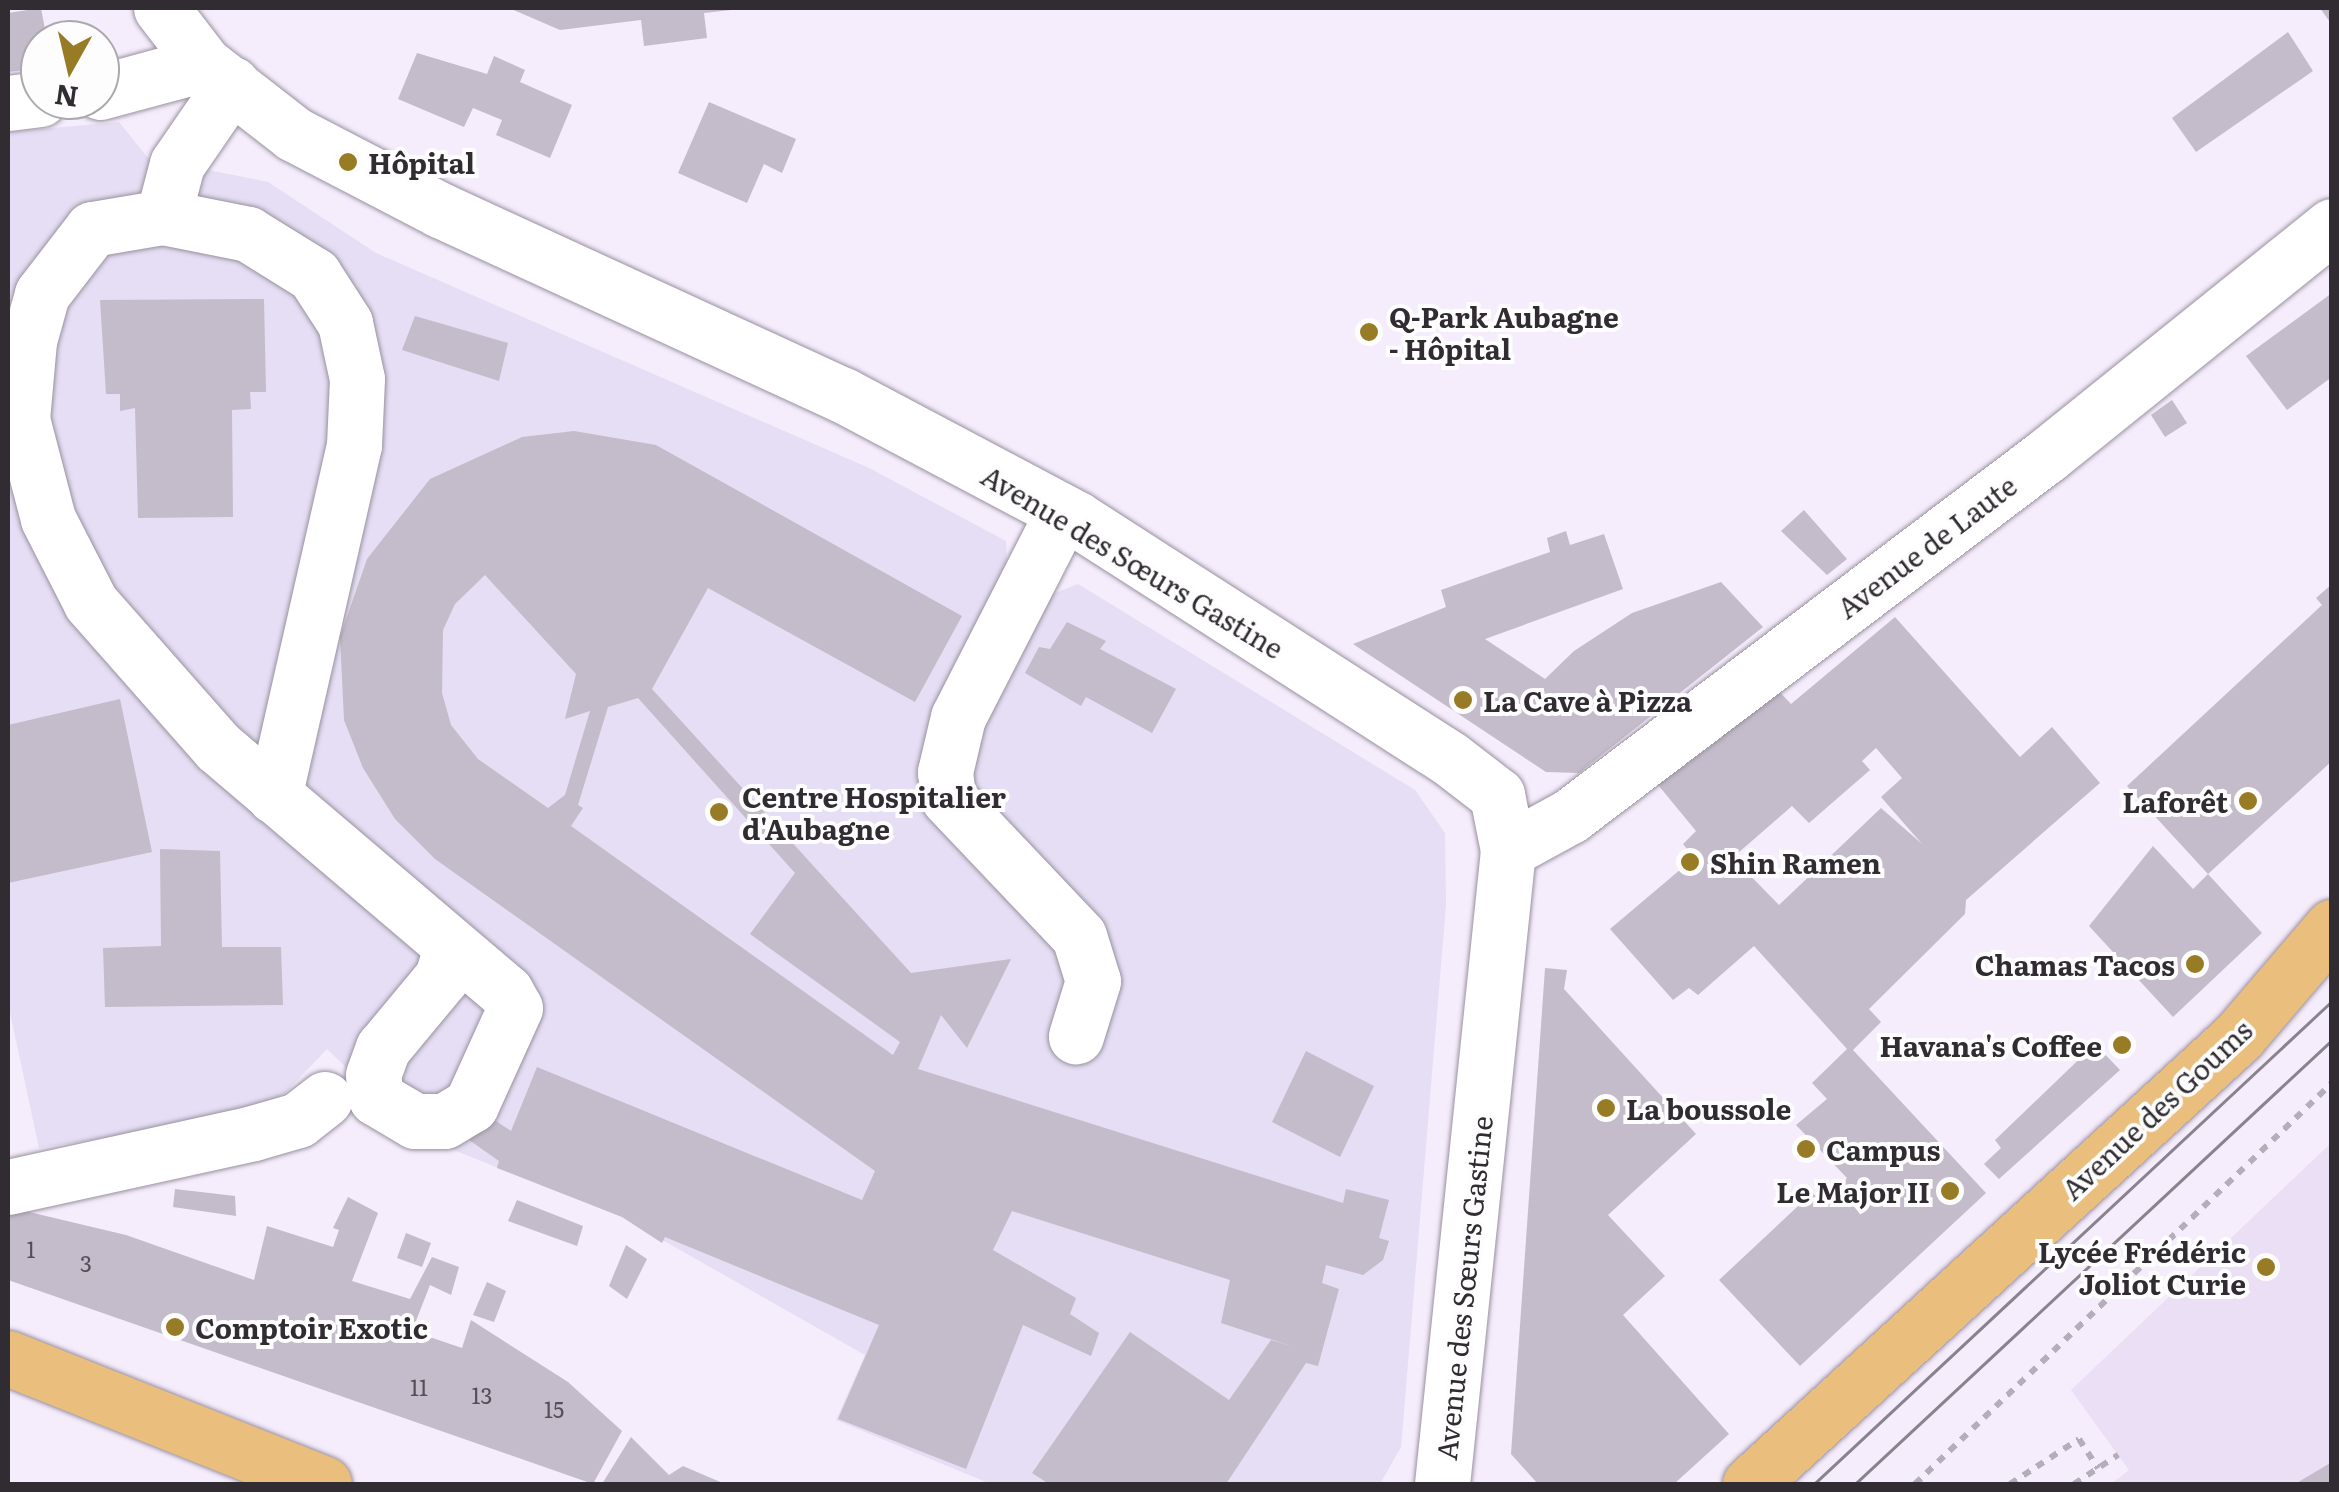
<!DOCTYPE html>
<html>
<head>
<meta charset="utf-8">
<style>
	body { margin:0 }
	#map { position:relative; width:2339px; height:1492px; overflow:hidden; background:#f5ecfc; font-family:Literata,serif }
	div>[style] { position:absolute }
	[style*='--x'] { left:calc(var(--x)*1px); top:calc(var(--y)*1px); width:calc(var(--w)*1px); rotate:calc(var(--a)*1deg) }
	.built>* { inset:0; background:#ebdff5 }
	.medical>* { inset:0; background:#e5def4 }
	.building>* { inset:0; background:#c4bccb }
	.path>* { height:6px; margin-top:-3px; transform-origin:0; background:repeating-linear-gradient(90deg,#b4adba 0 8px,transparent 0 16px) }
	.roads { filter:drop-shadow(0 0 2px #99919f) drop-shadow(0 0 2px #99919f) }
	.minor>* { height:55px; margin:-27.5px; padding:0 27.5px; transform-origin:27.5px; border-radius:27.5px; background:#fff }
	.major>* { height:55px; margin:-27.5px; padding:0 27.5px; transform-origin:27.5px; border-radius:27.5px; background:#eabe7d }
	.tram>* { height:2.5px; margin:-1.25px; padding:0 1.25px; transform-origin:1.25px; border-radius:1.25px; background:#89838d }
	.dots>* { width:28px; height:28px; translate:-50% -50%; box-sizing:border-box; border:5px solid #fdfdfd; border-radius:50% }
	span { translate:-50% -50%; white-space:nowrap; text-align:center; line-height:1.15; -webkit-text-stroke:8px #fdfdfd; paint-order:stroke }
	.number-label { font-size:22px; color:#555058 }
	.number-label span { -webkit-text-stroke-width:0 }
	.poi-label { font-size:28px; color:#302c32; font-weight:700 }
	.left { translate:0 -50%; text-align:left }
	.right { translate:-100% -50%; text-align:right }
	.street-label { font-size:28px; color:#302c32 }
	.frame { position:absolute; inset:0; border:10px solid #302c32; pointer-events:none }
	.north { position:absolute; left:20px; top:20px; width:100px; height:100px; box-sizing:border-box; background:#fdfdfd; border:2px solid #aba9ac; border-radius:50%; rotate:188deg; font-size:28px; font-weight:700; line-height:40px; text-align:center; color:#302c32 }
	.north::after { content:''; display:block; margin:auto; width:35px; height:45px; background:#987c25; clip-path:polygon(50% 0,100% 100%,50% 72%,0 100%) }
</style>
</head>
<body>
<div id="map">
	<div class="built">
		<i style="clip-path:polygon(2331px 1143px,2331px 1484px,2111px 1484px,2129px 1470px,2071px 1390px)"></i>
	</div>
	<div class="medical">
		<i style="clip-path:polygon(119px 122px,148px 158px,268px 182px,376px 253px,869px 468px,1006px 541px,1007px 568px,1053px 594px,1078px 584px,1415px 790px,1445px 833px,1446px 905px,1401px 1447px,1380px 1484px,991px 1484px,836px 1420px,865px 1355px,622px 1217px,431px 1141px,400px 1143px,343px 1103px,350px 1071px,327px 1049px,285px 1093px,241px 1117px,39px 1148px,8px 1003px,8px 132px)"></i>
	</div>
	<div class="building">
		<i style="clip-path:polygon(41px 8px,47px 40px,40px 40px,40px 68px,8px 72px,8px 13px)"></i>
		<i style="clip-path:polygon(509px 8px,731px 8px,731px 10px,704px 13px,707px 38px,644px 46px,641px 20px,560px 30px)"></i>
		<i style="clip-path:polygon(2320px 8px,2332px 8px,2332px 25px)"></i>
		<i style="clip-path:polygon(2288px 32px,2313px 71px,2196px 152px,2172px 118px)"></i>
		<i style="clip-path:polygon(417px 53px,487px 74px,494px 56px,525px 70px,520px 82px,572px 105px,550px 158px,496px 135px,502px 120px,473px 108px,464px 127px,398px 99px)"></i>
		<i style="clip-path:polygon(709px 102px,796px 139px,782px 173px,764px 164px,747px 203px,678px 173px)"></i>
		<i style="clip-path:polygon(2332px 293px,2332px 377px,2287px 410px,2246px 356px)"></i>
		<i style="clip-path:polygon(264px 299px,266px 392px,250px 392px,251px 409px,232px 410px,233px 517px,138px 518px,135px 408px,120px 411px,120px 394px,106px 394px,100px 300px)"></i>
		<i style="clip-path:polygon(415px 316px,508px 343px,499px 381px,402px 350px)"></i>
		<i style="clip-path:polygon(2172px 400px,2187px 423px,2165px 437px,2151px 415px)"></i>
		<i style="clip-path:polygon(evenodd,574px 431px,656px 445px,962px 616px,915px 702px,708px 588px,652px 689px,911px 973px,1011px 959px,967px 1048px,941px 1015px,918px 1069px,1343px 1203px,1346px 1189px,1389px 1200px,1379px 1238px,1389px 1241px,1383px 1260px,1363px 1275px,1326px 1265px,1322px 1283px,1339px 1289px,1318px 1366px,1306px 1363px,1226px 1484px,1049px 1484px,1032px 1473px,1130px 1332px,1229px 1400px,1271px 1340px,1294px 1347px,1221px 1323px,1230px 1280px,1012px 1211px,993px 1250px,1076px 1298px,1070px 1314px,1099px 1333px,1091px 1356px,1023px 1325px,966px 1469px,838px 1419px,879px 1325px,665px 1237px,662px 1243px,622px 1217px,497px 1168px,499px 1161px,469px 1140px,485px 1114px,511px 1131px,537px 1067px,862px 1200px,875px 1171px,435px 859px,395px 819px,363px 768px,344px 720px,340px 637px,367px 559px,430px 479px,522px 437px,574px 431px,485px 575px,576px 674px,565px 719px,590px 711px,565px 795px,548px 808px,478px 759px,451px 725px,442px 693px,443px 630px,455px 604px,485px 575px,574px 431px,638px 698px,795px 873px,750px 934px,900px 1042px,893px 1055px,571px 826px,583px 808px,578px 805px,608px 707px,638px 698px)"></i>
		<i style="clip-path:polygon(1804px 510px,1847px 559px,1827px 575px,1781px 531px)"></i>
		<i style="clip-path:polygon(1566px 531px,1570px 545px,1604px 534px,1623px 589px,1485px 639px,1545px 679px,1574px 651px,1632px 613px,1721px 582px,1763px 627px,1579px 773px,1546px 772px,1353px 644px,1446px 607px,1441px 590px,1550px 552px,1547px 538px)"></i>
		<i style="clip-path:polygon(2332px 584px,2332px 761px,2208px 874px,2127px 786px,2322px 605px,2316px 598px)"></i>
		<i style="clip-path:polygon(evenodd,1895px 617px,2020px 757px,2052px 727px,2100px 783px,1966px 900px,1965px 914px,1869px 1009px,1881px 1022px,1853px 1050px,1986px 1193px,1800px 1366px,1719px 1280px,1812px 1193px,1822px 1201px,1847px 1178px,1796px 1125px,1827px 1099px,1812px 1083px,1847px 1049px,1754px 946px,1698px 995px,1689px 988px,1673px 1000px,1610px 929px,1694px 858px,1683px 844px,1696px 831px,1654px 780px,1772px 684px,1791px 704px,1895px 617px,1876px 748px,1902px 778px,1881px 797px,1922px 844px,1881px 808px,1779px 905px,1736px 861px,1738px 853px,1792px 806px,1809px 823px,1870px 770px,1862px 761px,1876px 748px)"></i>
		<i style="clip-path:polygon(1067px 622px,1106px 641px,1100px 649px,1176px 689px,1152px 733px,1086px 697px,1081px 706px,1025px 673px,1039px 647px,1050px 649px)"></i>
		<i style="clip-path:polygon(120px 699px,152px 852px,8px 883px,8px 725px)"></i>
		<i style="clip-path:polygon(2153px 846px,2193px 889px,2208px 874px,2262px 933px,2173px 1017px,2089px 926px)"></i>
		<i style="clip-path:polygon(160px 849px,220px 851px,222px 947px,281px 947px,283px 1005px,105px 1007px,103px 948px,161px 946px)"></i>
		<i style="clip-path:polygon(1545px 968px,1567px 970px,1564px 989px,1696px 1134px,1608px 1215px,1665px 1276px,1623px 1315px,1729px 1434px,1674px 1484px,1538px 1484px,1511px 1454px)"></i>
		<i style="clip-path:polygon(2095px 1044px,2120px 1070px,1999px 1179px,1984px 1164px,2001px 1148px,1995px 1140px)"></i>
		<i style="clip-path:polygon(1306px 1051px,1374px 1086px,1340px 1157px,1272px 1122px)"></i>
		<i style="clip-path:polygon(175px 1189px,235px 1196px,236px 1216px,173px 1207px)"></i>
		<i style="clip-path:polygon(348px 1197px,378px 1213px,352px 1281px,410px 1299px,432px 1257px,459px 1267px,451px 1295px,430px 1285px,412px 1331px,462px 1348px,471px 1320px,568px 1382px,622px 1431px,593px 1484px,8px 1280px,8px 1207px,126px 1235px,254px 1280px,267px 1226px,333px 1247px,339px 1230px,333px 1228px)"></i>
		<i style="clip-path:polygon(517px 1200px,583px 1226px,577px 1246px,508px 1221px)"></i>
		<i style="clip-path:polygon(406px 1233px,431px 1243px,422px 1267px,397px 1258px)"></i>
		<i style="clip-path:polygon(626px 1245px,647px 1259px,627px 1299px,609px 1286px)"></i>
		<i style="clip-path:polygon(487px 1282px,506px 1291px,494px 1322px,473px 1315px)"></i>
		<i style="clip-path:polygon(631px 1437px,669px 1475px,683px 1466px,725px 1484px,602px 1484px)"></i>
		<i style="clip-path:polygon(2332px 1462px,2332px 1484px,2295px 1484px)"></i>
	</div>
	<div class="path">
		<i style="--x:1915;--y:1484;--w:579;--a:-43.88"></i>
		<i style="--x:2010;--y:1484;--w:82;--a:-33.1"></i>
		<i style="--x:2079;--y:1439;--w:35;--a:57"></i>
		<i style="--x:2074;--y:1484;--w:53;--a:-33.4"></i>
	</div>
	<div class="roads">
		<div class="minor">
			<i style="--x:161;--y:8;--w:71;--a:52.5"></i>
			<i style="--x:204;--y:64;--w:114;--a:37.9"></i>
			<i style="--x:294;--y:134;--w:165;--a:27.5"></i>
			<i style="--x:440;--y:210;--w:443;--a:24.7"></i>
			<i style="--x:843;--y:395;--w:263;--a:27.9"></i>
			<i style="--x:1075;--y:518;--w:444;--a:32.7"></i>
			<i style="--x:1449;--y:758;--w:61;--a:37.6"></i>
			<i style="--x:1497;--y:795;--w:56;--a:78.7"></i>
			<i style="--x:1508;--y:850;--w:637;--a:95.94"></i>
			<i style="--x:232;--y:84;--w:97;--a:124.5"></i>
			<i style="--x:177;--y:164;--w:55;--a:104.8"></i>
			<i style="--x:163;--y:217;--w:72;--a:170.4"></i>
			<i style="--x:92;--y:229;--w:82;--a:127.6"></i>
			<i style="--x:42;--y:294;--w:49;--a:105.5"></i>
			<i style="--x:29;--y:341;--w:78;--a:95.1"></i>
			<i style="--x:22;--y:419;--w:103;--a:75.4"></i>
			<i style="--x:48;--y:519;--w:94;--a:62.9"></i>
			<i style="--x:91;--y:603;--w:192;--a:48.6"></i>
			<i style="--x:218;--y:747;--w:378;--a:40.4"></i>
			<i style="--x:506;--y:992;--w:18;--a:61"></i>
			<i style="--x:515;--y:1008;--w:107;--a:114.4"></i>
			<i style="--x:471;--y:1105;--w:31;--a:149"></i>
			<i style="--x:444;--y:1121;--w:29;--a:180"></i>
			<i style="--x:415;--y:1121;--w:45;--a:-149.5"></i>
			<i style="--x:376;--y:1098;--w:23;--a:-97"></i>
			<i style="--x:373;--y:1075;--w:29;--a:-70"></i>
			<i style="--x:383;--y:1048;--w:92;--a:-50.3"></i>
			<i style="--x:442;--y:977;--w:31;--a:-73"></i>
			<i style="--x:100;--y:92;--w:108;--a:-15.1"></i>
			<i style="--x:8;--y:103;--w:32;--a:-7"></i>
			<i style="--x:163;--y:217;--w:87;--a:11.3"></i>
			<i style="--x:248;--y:234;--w:78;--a:31.8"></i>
			<i style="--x:314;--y:275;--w:57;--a:57.1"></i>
			<i style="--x:345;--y:323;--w:57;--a:77.9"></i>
			<i style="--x:357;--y:379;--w:66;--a:92.6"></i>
			<i style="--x:354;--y:445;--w:360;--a:102.8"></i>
			<i style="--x:1063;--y:512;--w:230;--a:117.1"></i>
			<i style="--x:958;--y:717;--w:57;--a:103.3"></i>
			<i style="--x:945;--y:772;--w:26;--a:83"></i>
			<i style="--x:948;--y:798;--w:190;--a:46.5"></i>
			<i style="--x:1079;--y:936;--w:47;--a:72.7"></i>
			<i style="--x:1093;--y:981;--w:58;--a:107.2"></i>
			<i style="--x:1508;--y:850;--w:71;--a:-28.7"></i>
			<i style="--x:1570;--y:816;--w:597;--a:-37.1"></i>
			<i style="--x:2046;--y:456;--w:367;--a:-38.8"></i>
			<i style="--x:8;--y:1187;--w:251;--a:-12.4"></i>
			<i style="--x:253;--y:1133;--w:47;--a:-16.1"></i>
			<i style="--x:298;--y:1120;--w:34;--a:-38"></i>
		</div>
		<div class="major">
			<i style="--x:8;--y:1358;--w:340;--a:21.7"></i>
			<i style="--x:1750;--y:1484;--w:662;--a:-42.49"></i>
			<i style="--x:2238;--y:1037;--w:145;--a:-49.5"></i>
		</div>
	</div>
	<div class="tram">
		<i style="--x:1814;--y:1484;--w:708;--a:-43"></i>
		<i style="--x:1855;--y:1484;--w:652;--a:-42.95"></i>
	</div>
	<div class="dots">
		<i style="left:348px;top:162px;background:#987c25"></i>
		<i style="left:1369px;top:332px;background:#987c25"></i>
		<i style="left:1463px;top:700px;background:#987c25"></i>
		<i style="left:2248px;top:801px;background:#987c25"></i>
		<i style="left:719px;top:812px;background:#987c25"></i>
		<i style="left:1690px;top:862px;background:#987c25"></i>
		<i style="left:2195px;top:964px;background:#987c25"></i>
		<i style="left:2122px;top:1045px;background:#987c25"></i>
		<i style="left:1606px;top:1108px;background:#987c25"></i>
		<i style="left:1806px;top:1149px;background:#987c25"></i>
		<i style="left:1950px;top:1191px;background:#987c25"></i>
		<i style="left:2266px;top:1267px;background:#987c25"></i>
		<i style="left:175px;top:1327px;background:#987c25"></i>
	</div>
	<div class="number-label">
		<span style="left:31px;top:1249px">1</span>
		<span style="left:86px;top:1263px">3</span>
		<span style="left:419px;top:1387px">11</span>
		<span style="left:482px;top:1395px">13</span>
		<span style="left:554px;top:1409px">15</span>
	</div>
	<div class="poi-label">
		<span class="left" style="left:368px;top:162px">Hôpital</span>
		<span class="left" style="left:1389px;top:332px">Q-Park Aubagne<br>- Hôpital</span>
		<span class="left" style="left:1483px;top:700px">La Cave à Pizza</span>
		<span class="left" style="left:742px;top:812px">Centre Hospitalier<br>d'Aubagne</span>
		<span class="right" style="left:2228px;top:801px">Laforêt</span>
		<span class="left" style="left:1710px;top:862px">Shin Ramen</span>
		<span class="right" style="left:2175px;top:964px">Chamas Tacos</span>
		<span class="right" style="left:2102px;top:1045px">Havana's Coffee</span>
		<span class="left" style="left:1626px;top:1108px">La boussole</span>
		<span class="left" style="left:1826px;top:1149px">Campus</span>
		<span class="right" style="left:1930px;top:1191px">Le Major II</span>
		<span class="right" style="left:2246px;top:1267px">Lycée Frédéric<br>Joliot Curie</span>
		<span class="left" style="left:195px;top:1327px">Comptoir Exotic</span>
	</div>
	<div class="street-label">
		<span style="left:1926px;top:546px;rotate:-37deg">Avenue de Laute</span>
		<span style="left:1133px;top:561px;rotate:31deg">Avenue des Sœurs Gastine</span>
		<span style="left:2156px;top:1109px;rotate:-43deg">Avenue des Goums</span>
		<span style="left:1463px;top:1288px;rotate:-84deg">Avenue des Sœurs Gastine</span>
	</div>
	<div class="frame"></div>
	<div class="north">N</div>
</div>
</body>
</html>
